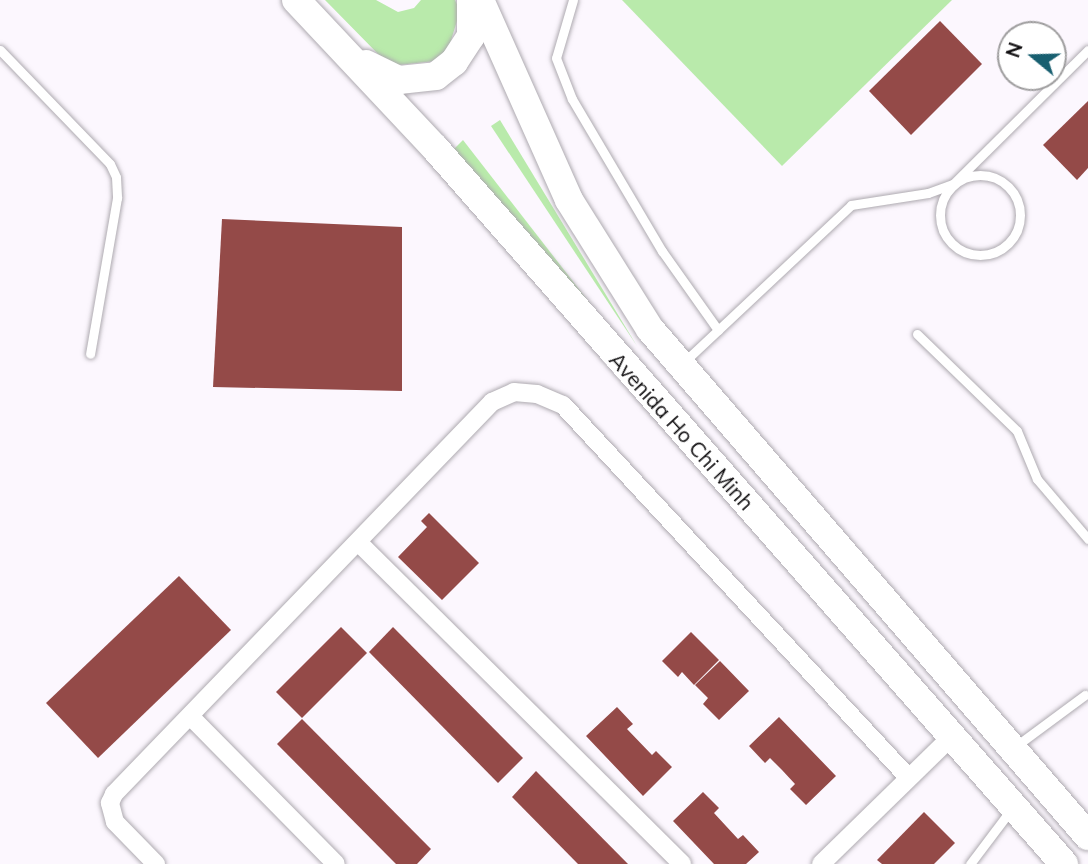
<!DOCTYPE html>
<html>
<head>
<meta charset="utf-8">
<style>
	body { margin:0 }
	#map { position:relative; width:1088px; height:864px; overflow:hidden; background:#fcf7fe; font-family:Mulish,sans-serif }
	div>[style] { position:absolute }
	[style*='--x'] { left:calc(var(--x)*1px); top:calc(var(--y)*1px); width:calc(var(--w)*1px); rotate:calc(var(--a)*1deg) }
	.green>* { inset:0; background:#b9eaab }
	.building>* { inset:0; background:#944a48 }
	.roads { filter:drop-shadow(0 0 2px #aeaab0) drop-shadow(0 0 2px #aeaab0) }
	.lane>* { height:9px; margin:-4.5px; padding:0 4.5px; transform-origin:4.5px; border-radius:4.5px; background:#fff }
	.lane>.ring { margin:-4.5px; padding:0; box-sizing:content-box; background:none; border:9px solid #fff; border-radius:50% }
	.street>* { height:18px; margin:-9px; padding:0 9px; transform-origin:9px; border-radius:9px; background:#fff }
	.primary>* { height:28px; margin:-14px; padding:0 14px; transform-origin:14px; border-radius:14px; background:#fff }
	span { translate:-50% -50%; white-space:nowrap; text-align:center; line-height:1.15; -webkit-text-stroke:7px #fff; paint-order:stroke }
	.street-label { font-size:21px; color:#0f0d0f }
	.north { position:absolute; left:997px; top:21px; width:70px; height:70px; box-sizing:border-box; background:#fff; border:2px solid #9f9e9f; border-radius:50%; rotate:289deg; font-size:19px; font-weight:700; line-height:28px; text-align:center; color:#0f0d0f }
	.north::after { content:''; display:block; margin:auto; width:24px; height:32px; background:#185f70; clip-path:polygon(50% 0,100% 100%,50% 72%,0 100%) }
</style>
</head>
<body>
<div id="map">
	<div class="green">
		<i style="clip-path:polygon(325px 0,376px 0,398px 12px,414px 8px,421px 0,455px 0,460px 11px,449px 47px,435px 61px,398px 65px,382px 58px)"></i>
		<i style="clip-path:polygon(622px 0,952px 0,782px 166px)"></i>
		<i style="clip-path:polygon(500px 120px,637px 346px,491px 126px)"></i>
		<i style="clip-path:polygon(463px 140px,631px 356px,454px 149px)"></i>
	</div>
	<div class="building">
		<i style="clip-path:polygon(940px 21px,982px 64px,911px 135px,869px 91px)"></i>
		<i style="clip-path:polygon(1088px 101px,1088px 168px,1077px 180px,1043px 145px)"></i>
		<i style="clip-path:polygon(222px 219px,402px 227px,402px 391px,213px 387px)"></i>
		<i style="clip-path:polygon(429px 513px,479px 563px,442px 600px,398px 557px,427px 527px,421px 521px)"></i>
		<i style="clip-path:polygon(179px 576px,231px 630px,98px 758px,46px 703px)"></i>
		<i style="clip-path:polygon(341px 627px,367px 653px,302px 718px,276px 692px)"></i>
		<i style="clip-path:polygon(393px 627px,523px 758px,498px 783px,369px 652px)"></i>
		<i style="clip-path:polygon(691px 632px,719px 660px,694px 685px,682px 672px,678px 677px,662px 661px)"></i>
		<i style="clip-path:polygon(720px 661px,749px 691px,719px 720px,703px 704px,708px 698px,695px 685px)"></i>
		<i style="clip-path:polygon(617px 707px,633px 724px,627px 729px,652px 755px,656px 751px,672px 767px,643px 796px,586px 736px)"></i>
		<i style="clip-path:polygon(779px 717px,836px 776px,806px 805px,790px 789px,795px 784px,782px 770px,770px 758px,765px 763px,749px 746px)"></i>
		<i style="clip-path:polygon(302px 719px,431px 849px,417px 864px,396px 864px,277px 744px)"></i>
		<i style="clip-path:polygon(536px 771px,628px 864px,578px 864px,512px 797px)"></i>
		<i style="clip-path:polygon(703px 792px,719px 808px,714px 813px,738px 839px,743px 835px,759px 852px,746px 864px,714px 864px,673px 821px)"></i>
		<i style="clip-path:polygon(924px 812px,955px 843px,934px 864px,882px 864px,877px 860px)"></i>
	</div>
	<div class="roads">
		<div class="lane">
			<i style="--x:573;--y:0;--w:60;--a:106.3"></i>
			<i style="--x:556;--y:58;--w:44;--a:68.7"></i>
			<i style="--x:572;--y:99;--w:177;--a:59.4"></i>
			<i style="--x:662;--y:251;--w:97;--a:54.7"></i>
			<i style="--x:0;--y:50;--w:158;--a:46"></i>
			<i style="--x:110;--y:164;--w:14;--a:65"></i>
			<i style="--x:116;--y:177;--w:21;--a:87"></i>
			<i style="--x:117;--y:198;--w:158;--a:99.8"></i>
			<i class="ring" style="left:940px;top:175px;width:71px;height:71px"></i>
			<i style="--x:917;--y:334;--w:139;--a:44.1"></i>
			<i style="--x:1017;--y:431;--w:52;--a:67.4"></i>
			<i style="--x:1037;--y:479;--w:79;--a:49.6"></i>
			<i style="--x:684;--y:362;--w:229;--a:-43.2"></i>
			<i style="--x:851;--y:205;--w:78;--a:-8.9"></i>
			<i style="--x:928;--y:193;--w:27;--a:-20"></i>
			<i style="--x:953;--y:184;--w:190;--a:-44.8"></i>
			<i style="--x:1016;--y:746;--w:86;--a:-36.5"></i>
			<i style="--x:970;--y:864;--w:66;--a:-53"></i>
		</div>
		<div class="street">
			<i style="--x:360;--y:544;--w:454;--a:44.8"></i>
			<i style="--x:191;--y:717;--w:206;--a:45.4"></i>
			<i style="--x:156;--y:864;--w:59;--a:-134.3"></i>
			<i style="--x:115;--y:822;--w:20;--a:-105"></i>
			<i style="--x:110;--y:803;--w:10;--a:-66"></i>
			<i style="--x:114;--y:794;--w:545;--a:-46.04"></i>
			<i style="--x:492;--y:402;--w:24;--a:-24"></i>
			<i style="--x:514;--y:392;--w:23;--a:5"></i>
			<i style="--x:537;--y:394;--w:28;--a:23"></i>
			<i style="--x:563;--y:405;--w:507;--a:47.16"></i>
			<i style="--x:821;--y:864;--w:185;--a:-44.3"></i>
		</div>
		<div class="primary">
			<i style="--x:296;--y:0;--w:203;--a:46.8"></i>
			<i style="--x:435;--y:148;--w:953;--a:48.7"></i>
			<i style="--x:480;--y:0;--w:219;--a:66"></i>
			<i style="--x:569;--y:200;--w:152;--a:57.9"></i>
			<i style="--x:650;--y:329;--w:670;--a:49.18"></i>
			<i style="--x:366;--y:64;--w:37;--a:26"></i>
			<i style="--x:399;--y:80;--w:37;--a:-6"></i>
			<i style="--x:436;--y:76;--w:23;--a:-38"></i>
			<i style="--x:454;--y:62;--w:31;--a:-57"></i>
			<i style="--x:471;--y:36;--w:36;--a:-90"></i>
		</div>
	</div>
	<div class="street-label">
		<span style="left:682px;top:431px;rotate:48deg">Avenida Ho Chi Minh</span>
	</div>
	<div class="north">N</div>
</div>
</body>
</html>
